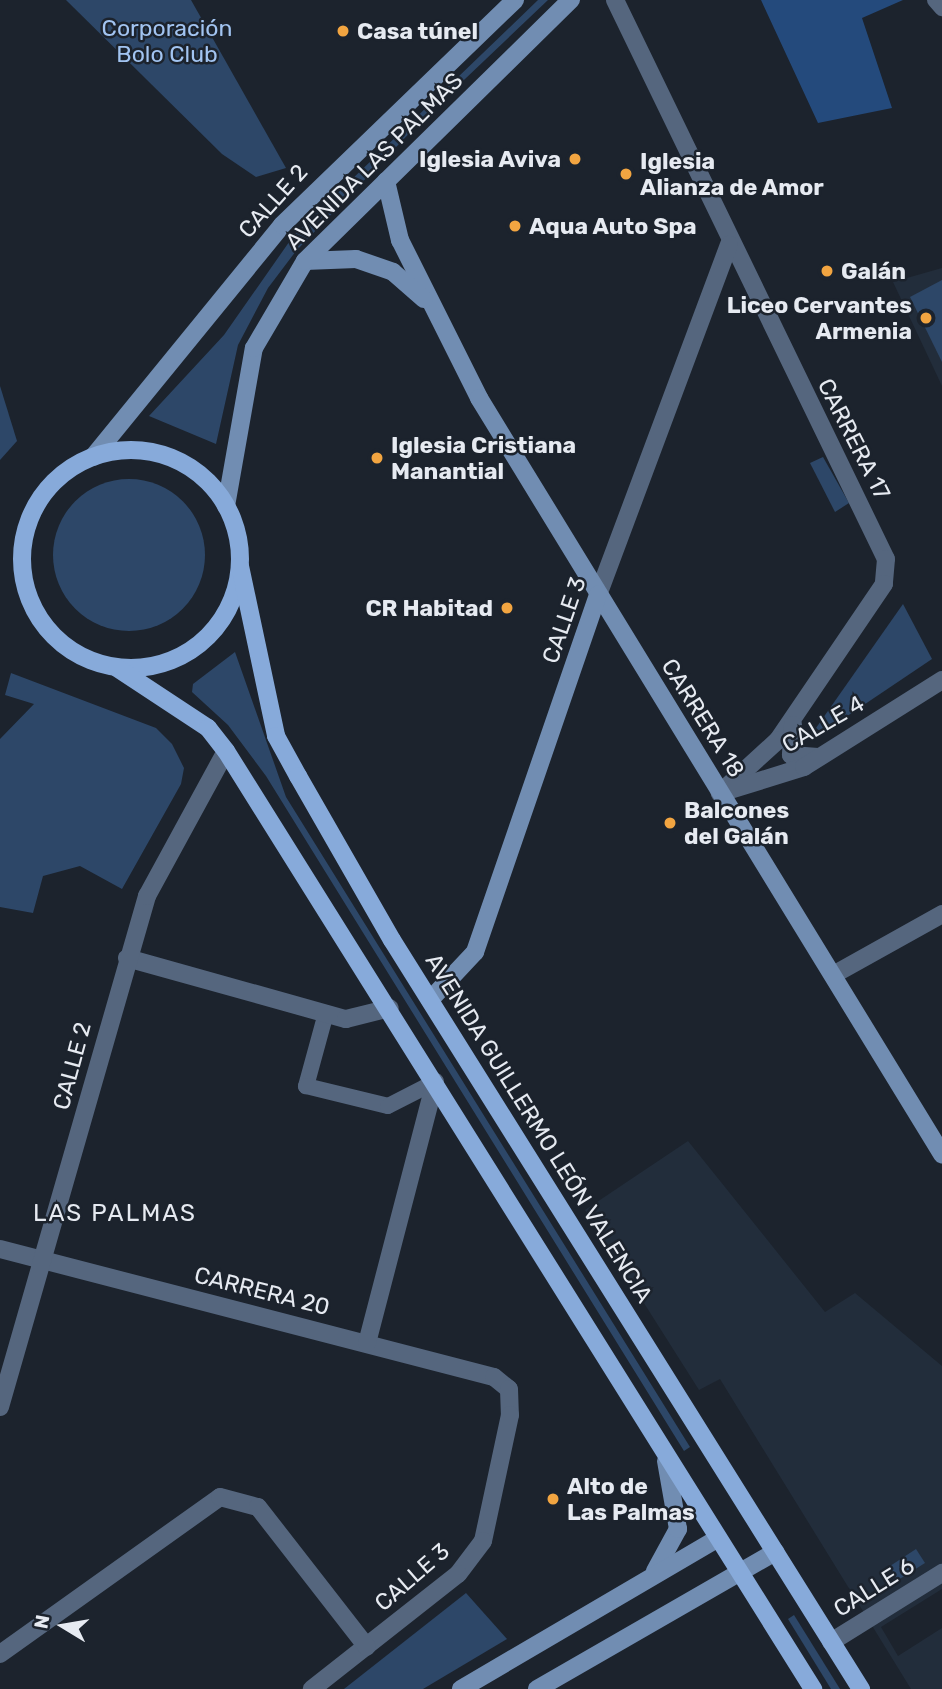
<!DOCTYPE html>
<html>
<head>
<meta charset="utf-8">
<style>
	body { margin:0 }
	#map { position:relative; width:942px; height:1689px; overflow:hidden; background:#1c232d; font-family:Rubik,sans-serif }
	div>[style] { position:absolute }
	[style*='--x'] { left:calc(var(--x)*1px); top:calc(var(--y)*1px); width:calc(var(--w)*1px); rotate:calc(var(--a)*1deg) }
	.built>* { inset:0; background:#222d3b }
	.green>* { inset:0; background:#2d4768 }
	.round { border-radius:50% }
	.forest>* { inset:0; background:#244a7c }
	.lane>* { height:16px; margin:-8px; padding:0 8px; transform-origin:8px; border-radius:8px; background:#55667e }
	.street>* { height:18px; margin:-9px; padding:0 9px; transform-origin:9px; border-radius:9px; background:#55667e }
	.secondary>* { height:18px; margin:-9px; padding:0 9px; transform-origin:9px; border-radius:9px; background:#718db2 }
	.primary>* { height:18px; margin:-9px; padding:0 9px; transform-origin:9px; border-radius:9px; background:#87aada }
	.primary>.ring { margin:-9px; padding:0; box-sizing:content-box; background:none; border:18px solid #87aada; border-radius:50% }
	.dots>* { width:19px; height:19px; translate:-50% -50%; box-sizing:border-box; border:4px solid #1c232d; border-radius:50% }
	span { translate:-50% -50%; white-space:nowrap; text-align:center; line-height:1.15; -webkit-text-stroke:5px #1c232d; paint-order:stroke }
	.park-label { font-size:23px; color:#a2c4f1 }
	.poi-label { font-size:23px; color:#e6eaf1; font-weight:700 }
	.left { translate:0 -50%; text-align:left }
	.right { translate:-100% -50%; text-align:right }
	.street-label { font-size:23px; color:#e6eaf1 }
	.neighbourhood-label { font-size:24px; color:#e6eaf1; letter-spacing:2px }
	.north { position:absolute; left:28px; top:1591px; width:70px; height:70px; -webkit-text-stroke:5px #1c232d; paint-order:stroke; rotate:281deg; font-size:19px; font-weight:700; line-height:28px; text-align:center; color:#e6eaf1 }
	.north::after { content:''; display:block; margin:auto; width:24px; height:32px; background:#e6eaf1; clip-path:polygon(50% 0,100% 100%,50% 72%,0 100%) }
</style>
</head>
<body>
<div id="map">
	<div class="built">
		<i style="clip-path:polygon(942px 268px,942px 386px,893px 282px)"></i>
		<i style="clip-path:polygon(688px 1141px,825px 1312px,855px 1293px,942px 1366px,942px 1589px,881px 1627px,898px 1656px,942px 1628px,942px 1689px,911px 1689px,720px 1379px,699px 1390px,585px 1210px)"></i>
	</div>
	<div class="green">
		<i style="clip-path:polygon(66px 0,191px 0,286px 168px,256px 177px,222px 154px)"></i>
		<i style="clip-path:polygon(538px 0,548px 0,425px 117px,296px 251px,268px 288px,238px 345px,216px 444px,149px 416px,224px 335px,294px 235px)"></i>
		<i style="clip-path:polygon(942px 280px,942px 362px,910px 297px)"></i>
		<i style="clip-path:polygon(0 386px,17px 441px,0 460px)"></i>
		<i style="clip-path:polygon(823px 457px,849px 503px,835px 512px,810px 463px)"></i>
		<i class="round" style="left:53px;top:479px;width:152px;height:152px"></i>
		<i style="clip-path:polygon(903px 604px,932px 659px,822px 733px,816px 728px)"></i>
		<i style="clip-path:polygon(235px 652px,286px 797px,690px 1447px,684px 1451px,266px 776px,228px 725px,192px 692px,193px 684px)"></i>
		<i style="clip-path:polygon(11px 673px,156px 728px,172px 744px,184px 768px,181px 784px,122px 889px,80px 866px,43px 876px,33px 913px,0 907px,0 739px,34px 704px,5px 695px)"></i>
		<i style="clip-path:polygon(916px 1549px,925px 1563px,895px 1582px,887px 1568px)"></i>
		<i style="clip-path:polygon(466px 1593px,507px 1639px,423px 1689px,344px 1689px)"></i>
		<i style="clip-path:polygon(794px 1615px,840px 1689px,831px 1689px,788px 1619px)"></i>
	</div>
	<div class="forest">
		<i style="clip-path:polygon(761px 0,903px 0,862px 18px,892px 108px,818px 123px)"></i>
	</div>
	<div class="lane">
		<i style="--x:935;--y:0;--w:11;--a:49"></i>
		<i style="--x:326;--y:1013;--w:76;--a:105.3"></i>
		<i style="--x:306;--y:1086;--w:84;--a:13.7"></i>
		<i style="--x:388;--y:1106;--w:53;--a:-27.1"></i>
	</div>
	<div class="street">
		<i style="--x:615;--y:0;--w:621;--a:64.14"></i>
		<i style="--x:886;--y:559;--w:25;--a:95"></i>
		<i style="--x:884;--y:584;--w:189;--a:124.2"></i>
		<i style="--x:778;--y:740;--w:79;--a:137.6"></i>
		<i style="--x:598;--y:595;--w:374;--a:-69.5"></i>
		<i style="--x:793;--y:725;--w:30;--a:94"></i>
		<i style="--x:791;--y:755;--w:27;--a:4"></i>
		<i style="--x:727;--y:791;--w:81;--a:-17.3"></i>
		<i style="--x:804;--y:767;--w:163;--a:-32.2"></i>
		<i style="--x:127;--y:958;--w:227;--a:15.6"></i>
		<i style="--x:346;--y:1019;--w:45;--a:-14"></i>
		<i style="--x:833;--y:975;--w:125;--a:-29.2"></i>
		<i style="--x:0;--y:1249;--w:510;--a:14.53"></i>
		<i style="--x:494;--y:1377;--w:19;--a:39"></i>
		<i style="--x:509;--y:1389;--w:26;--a:88"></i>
		<i style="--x:510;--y:1415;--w:129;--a:102.1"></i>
		<i style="--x:483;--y:1541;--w:41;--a:127.1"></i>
		<i style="--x:458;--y:1574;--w:186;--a:141.8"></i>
		<i style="--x:367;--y:1343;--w:270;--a:-75.4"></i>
		<i style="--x:0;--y:1407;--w:532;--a:-73.95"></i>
		<i style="--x:147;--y:896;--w:165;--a:-61.4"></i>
		<i style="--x:831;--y:1642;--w:131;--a:-31.9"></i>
		<i style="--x:0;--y:1654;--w:270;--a:-35.5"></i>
		<i style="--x:220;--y:1497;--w:39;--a:15"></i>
		<i style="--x:258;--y:1507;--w:177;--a:52.1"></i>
	</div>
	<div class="secondary">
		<i style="--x:386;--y:181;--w:61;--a:76.7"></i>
		<i style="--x:400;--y:240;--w:177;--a:63.4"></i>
		<i style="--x:479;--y:398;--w:887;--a:58.52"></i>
		<i style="--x:305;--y:261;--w:51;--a:-2.2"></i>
		<i style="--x:356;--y:259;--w:39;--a:19"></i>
		<i style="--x:393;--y:272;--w:41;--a:41.1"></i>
		<i style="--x:93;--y:457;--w:299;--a:-50.8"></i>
		<i style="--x:282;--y:225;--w:324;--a:-44"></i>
		<i style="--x:226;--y:506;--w:160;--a:-80"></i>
		<i style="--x:254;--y:348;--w:101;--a:-59.6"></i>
		<i style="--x:305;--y:261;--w:373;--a:-44.5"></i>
		<i style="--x:430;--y:1000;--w:66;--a:-46.8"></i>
		<i style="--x:475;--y:952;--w:378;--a:-71"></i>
		<i style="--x:655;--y:1571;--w:48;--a:-61.3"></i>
		<i style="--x:678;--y:1529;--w:69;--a:-100"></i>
		<i style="--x:461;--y:1689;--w:298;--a:-30.4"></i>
		<i style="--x:537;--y:1689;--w:275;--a:-29.9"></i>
	</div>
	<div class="primary">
		<i class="ring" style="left:22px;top:450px;width:200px;height:200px"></i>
		<i style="--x:240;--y:566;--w:174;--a:78"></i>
		<i style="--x:276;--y:736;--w:46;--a:61.2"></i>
		<i style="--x:298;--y:776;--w:189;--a:60.2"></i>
		<i style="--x:392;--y:940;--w:884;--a:57.95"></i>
		<i style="--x:117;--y:668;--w:109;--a:33.4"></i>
		<i style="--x:208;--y:728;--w:29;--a:52"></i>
		<i style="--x:226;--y:751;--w:1107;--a:57.96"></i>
	</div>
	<div class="dots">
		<i style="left:343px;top:31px;background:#f2a541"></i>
		<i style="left:575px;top:159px;background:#f2a541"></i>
		<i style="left:626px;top:174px;background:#f2a541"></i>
		<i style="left:515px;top:226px;background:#f2a541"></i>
		<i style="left:827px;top:271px;background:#f2a541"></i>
		<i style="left:926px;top:318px;background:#f2a541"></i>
		<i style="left:377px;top:458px;background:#f2a541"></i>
		<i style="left:507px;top:608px;background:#f2a541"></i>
		<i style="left:670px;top:823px;background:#f2a541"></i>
		<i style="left:553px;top:1499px;background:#f2a541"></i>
	</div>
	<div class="park-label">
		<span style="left:167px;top:41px">Corporación<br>Bolo Club</span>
	</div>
	<div class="poi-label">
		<span class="left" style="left:357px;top:31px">Casa túnel</span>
		<span class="right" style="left:561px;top:159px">Iglesia Aviva</span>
		<span class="left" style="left:640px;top:174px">Iglesia<br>Alianza de Amor</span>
		<span class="left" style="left:529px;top:226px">Aqua Auto Spa</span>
		<span class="left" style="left:841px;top:271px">Galán</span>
		<span class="right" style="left:912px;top:318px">Liceo Cervantes<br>Armenia</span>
		<span class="left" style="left:391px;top:458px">Iglesia Cristiana<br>Manantial</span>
		<span class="right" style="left:493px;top:608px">CR Habitad</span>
		<span class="left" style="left:684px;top:823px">Balcones<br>del Galán</span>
		<span class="left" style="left:567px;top:1499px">Alto de<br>Las Palmas</span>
	</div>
	<div class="street-label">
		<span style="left:374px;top:161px;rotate:-45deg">AVENIDA LAS PALMAS</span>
		<span style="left:273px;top:201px;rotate:-48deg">CALLE 2</span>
		<span style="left:854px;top:439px;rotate:63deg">CARRERA 17</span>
		<span style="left:564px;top:620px;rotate:-71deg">CALLE 3</span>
		<span style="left:703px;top:718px;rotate:58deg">CARRERA 18</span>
		<span style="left:823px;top:724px;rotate:-30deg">CALLE 4</span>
		<span style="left:72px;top:1066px;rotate:-75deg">CALLE 2</span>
		<span style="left:539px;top:1128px;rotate:58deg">AVENIDA GUILLERMO LEÓN VALENCIA</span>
		<span style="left:262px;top:1291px;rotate:14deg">CARRERA 20</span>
		<span style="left:412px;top:1577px;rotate:-41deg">CALLE 3</span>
		<span style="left:874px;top:1587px;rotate:-32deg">CALLE 6</span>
	</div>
	<div class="neighbourhood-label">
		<span style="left:115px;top:1214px">LAS PALMAS</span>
	</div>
	<div class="north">N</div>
</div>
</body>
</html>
